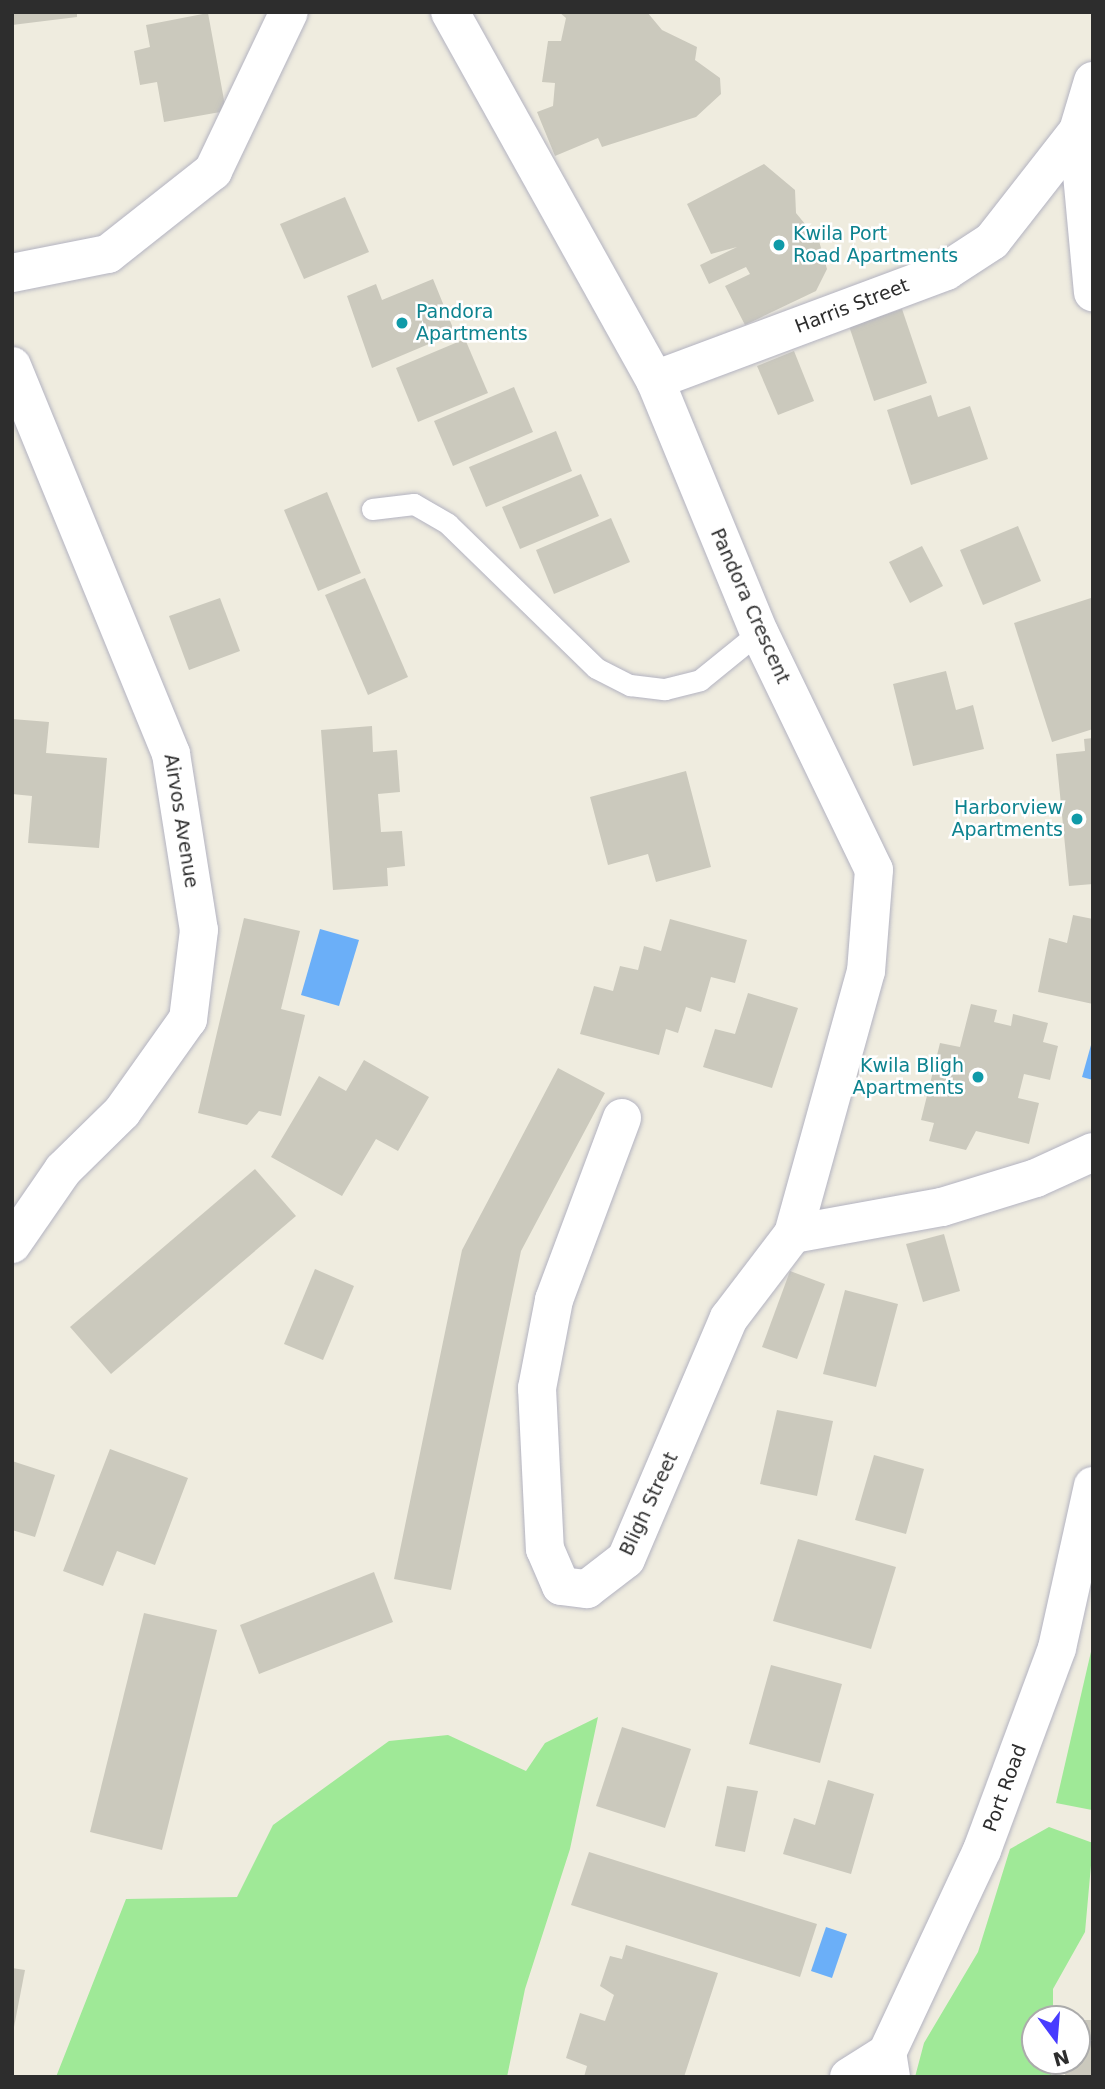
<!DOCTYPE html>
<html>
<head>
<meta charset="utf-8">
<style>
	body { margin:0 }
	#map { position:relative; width:1105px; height:2089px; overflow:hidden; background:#efecdf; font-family:"DejaVu Sans",sans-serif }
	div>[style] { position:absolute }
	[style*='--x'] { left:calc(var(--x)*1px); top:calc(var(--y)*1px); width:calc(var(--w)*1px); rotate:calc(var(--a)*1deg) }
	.green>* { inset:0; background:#9fe997 }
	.water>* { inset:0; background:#6baff8 }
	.building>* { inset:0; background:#cbc9bd }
	.roads { filter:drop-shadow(0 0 2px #b3b3c1) drop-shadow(0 0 2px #b3b3c1) }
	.lane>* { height:21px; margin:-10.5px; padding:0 10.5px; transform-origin:10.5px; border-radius:10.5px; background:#fff }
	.street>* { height:38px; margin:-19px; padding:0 19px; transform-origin:19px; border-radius:19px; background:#fff }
	.dots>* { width:19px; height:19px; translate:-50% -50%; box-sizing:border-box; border:4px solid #fff; border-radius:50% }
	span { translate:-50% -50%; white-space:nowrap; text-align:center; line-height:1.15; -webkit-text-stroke:5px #fff; paint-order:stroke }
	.culture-label { font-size:19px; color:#0d838f }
	.left { translate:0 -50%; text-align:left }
	.right { translate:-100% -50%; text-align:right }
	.street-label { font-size:19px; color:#2d2d2d }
	.frame { position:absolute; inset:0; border:14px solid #2d2d2d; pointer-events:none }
	.north { position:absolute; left:1021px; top:2005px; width:70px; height:70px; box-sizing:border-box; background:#fff; border:2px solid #ababab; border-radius:50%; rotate:164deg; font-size:19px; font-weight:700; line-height:28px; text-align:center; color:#2d2d2d }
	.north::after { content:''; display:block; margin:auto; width:24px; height:32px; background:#483cff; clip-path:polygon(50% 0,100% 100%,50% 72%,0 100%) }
</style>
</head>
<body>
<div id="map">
	<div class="green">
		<i style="clip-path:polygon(1093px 1643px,1093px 1810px,1092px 1810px,1056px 1803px)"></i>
		<i style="clip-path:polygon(598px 1717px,570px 1849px,525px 1989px,507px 2077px,56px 2077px,126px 1899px,237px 1897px,273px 1825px,389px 1741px,448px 1735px,526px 1771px,545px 1743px)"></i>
		<i style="clip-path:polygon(1049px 1827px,1093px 1843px,1085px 1932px,1053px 1989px,1053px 2019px,1035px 2019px,1035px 2061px,1052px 2061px,1051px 2077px,915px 2077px,924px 2043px,978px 1952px,1010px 1849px)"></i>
	</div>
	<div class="water">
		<i style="clip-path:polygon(320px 929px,359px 940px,339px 1006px,301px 995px)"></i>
		<i style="clip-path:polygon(1093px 1038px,1093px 1080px,1082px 1077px)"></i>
		<i style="clip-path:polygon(826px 1927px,847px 1934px,832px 1978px,811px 1971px)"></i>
	</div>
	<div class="building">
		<i style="clip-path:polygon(12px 12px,77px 12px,77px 17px,12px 25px)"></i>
		<i style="clip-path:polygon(559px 12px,647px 12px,662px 30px,697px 47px,695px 60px,720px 78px,721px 94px,696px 117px,602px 147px,598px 138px,555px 156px,537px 112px,553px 106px,555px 83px,542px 82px,548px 41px,561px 41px,566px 18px)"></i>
		<i style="clip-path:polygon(208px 13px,226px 111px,164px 122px,157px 82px,140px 85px,134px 51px,150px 47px,146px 25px)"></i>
		<i style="clip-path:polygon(764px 164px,795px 190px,796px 213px,819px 241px,827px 269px,816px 291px,745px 325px,725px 286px,750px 274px,746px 267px,709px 284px,700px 265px,737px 247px,711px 254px,687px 204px)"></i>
		<i style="clip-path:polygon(345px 197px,369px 252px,304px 279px,280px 224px)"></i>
		<i style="clip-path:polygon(433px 279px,455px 333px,372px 368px,347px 296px,376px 284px,382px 300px)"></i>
		<i style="clip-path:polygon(902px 309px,927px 383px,874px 401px,849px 326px)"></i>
		<i style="clip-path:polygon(465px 339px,488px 393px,418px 422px,396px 368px)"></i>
		<i style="clip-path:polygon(794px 351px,814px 401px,778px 415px,757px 366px)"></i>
		<i style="clip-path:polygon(514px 387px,533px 432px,453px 466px,434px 421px)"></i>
		<i style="clip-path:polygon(931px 395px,938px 417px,970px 406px,988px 459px,911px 485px,887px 410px)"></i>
		<i style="clip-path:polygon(556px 431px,572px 471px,486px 507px,469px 467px)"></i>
		<i style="clip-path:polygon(581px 474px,599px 516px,520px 549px,502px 507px)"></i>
		<i style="clip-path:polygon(327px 492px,361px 573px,318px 591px,284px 510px)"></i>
		<i style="clip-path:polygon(611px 518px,630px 562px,554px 594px,536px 550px)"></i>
		<i style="clip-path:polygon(1018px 526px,1041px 581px,983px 605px,960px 550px)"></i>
		<i style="clip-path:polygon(922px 546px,943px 586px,910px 603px,889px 562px)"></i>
		<i style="clip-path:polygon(365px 578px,408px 677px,368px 695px,325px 595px)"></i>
		<i style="clip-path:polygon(220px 598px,240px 651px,189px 670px,169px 616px)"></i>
		<i style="clip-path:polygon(1091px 598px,1093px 729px,1052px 742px,1014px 623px)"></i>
		<i style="clip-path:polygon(946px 671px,956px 710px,973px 705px,984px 749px,913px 766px,893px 684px)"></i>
		<i style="clip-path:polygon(12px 719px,49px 722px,46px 753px,107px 758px,99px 848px,28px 843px,32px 796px,12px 794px)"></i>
		<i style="clip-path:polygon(372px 726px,373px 752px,397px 750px,400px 792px,378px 794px,381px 832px,402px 831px,405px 866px,387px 868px,388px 886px,333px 890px,321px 730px)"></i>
		<i style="clip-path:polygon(1093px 738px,1093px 884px,1069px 886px,1056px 754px,1085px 751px,1084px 739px)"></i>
		<i style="clip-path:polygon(686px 771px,711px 867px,656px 882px,648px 854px,608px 865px,590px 797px)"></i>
		<i style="clip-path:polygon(1073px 915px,1093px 919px,1093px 1004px,1038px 992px,1049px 938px,1067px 943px)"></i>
		<i style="clip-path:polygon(244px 918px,300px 931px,281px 1009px,305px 1015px,281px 1116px,259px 1111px,247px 1125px,198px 1113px)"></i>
		<i style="clip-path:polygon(670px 919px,747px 940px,735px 983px,711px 977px,701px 1012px,686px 1007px,678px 1033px,666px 1029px,659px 1055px,580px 1034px,594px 986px,613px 991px,620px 966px,638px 970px,644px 946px,661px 951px)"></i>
		<i style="clip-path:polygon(748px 993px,798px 1008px,772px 1088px,703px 1067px,715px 1029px,735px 1034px)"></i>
		<i style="clip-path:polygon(971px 1004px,997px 1010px,994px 1022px,1011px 1026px,1013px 1014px,1048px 1023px,1043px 1042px,1058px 1046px,1050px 1080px,1024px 1074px,1018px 1098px,1039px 1103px,1029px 1144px,976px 1131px,966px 1150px,929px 1141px,934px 1123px,921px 1120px,940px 1043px,960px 1047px)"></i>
		<i style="clip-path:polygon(364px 1060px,429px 1097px,398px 1151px,376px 1139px,342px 1196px,271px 1157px,319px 1076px,346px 1091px)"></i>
		<i style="clip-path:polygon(558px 1068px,605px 1093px,521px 1251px,451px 1590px,394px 1579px,462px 1250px)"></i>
		<i style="clip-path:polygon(255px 1169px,296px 1216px,111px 1374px,70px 1327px)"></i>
		<i style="clip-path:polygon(944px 1234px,960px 1291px,923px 1302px,906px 1244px)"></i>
		<i style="clip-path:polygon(315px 1269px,354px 1286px,323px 1360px,284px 1344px)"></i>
		<i style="clip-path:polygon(790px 1271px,825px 1284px,797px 1359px,762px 1347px)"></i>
		<i style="clip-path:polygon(845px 1290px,898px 1304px,876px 1387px,823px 1374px)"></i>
		<i style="clip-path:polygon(777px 1410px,833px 1421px,817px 1496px,760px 1484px)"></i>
		<i style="clip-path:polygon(110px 1449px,188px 1478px,155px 1565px,117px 1551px,103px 1586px,63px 1571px)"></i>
		<i style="clip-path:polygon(874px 1455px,924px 1469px,906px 1534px,855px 1520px)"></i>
		<i style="clip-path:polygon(12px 1461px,55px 1475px,35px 1537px,12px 1530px)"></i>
		<i style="clip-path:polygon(798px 1539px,896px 1567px,871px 1649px,773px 1621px)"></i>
		<i style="clip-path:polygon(374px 1572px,393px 1622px,259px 1674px,240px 1625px)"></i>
		<i style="clip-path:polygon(144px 1613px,217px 1630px,162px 1850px,90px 1832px)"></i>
		<i style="clip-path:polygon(771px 1665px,842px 1684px,820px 1763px,749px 1744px)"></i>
		<i style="clip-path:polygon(622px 1727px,691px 1749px,665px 1828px,596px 1806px)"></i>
		<i style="clip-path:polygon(828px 1780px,874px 1794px,851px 1874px,783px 1854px,794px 1818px,815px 1825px)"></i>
		<i style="clip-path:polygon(727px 1786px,758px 1791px,745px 1852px,715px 1846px)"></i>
		<i style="clip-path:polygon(589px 1852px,817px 1924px,800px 1977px,571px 1905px)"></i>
		<i style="clip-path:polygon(626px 1945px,718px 1973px,684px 2077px,584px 2077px,587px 2066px,566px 2058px,580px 2013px,605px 2021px,614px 1995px,600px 1986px,610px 1956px,622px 1959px)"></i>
		<i style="clip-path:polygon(12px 1968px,25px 1970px,14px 2027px,12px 2027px)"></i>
		<i style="clip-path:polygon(1077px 2020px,1093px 2020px,1093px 2077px,1065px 2077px,1066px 2061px,1077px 2061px)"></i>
	</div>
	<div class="roads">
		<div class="lane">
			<i style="--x:372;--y:509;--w:42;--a:-6.8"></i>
			<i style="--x:414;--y:504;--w:39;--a:30"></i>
			<i style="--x:448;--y:524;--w:206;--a:44.2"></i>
			<i style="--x:596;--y:668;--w:38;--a:27"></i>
			<i style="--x:630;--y:685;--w:35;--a:7"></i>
			<i style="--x:665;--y:689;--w:36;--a:-14"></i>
			<i style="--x:700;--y:680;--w:76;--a:-39.1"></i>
		</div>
		<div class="street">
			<i style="--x:450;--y:12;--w:421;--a:60.9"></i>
			<i style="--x:655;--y:380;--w:273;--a:67.6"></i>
			<i style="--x:759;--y:632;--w:264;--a:64.2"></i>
			<i style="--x:874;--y:870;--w:101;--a:94.5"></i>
			<i style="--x:866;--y:971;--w:273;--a:105.5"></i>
			<i style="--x:1093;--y:81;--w:52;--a:106.7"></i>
			<i style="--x:1078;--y:131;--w:162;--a:84.7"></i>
			<i style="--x:12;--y:273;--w:98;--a:-11.2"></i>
			<i style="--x:108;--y:254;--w:134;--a:-38.3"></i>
			<i style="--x:213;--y:171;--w:176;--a:-64.5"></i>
			<i style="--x:12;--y:366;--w:419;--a:67.7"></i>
			<i style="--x:171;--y:754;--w:178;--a:81"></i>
			<i style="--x:199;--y:930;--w:90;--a:97"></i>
			<i style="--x:188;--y:1019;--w:114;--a:125.4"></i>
			<i style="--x:122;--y:1112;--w:83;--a:135.5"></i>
			<i style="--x:63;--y:1170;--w:90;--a:124.6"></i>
			<i style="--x:655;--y:380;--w:311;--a:-20.5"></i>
			<i style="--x:946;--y:271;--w:55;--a:-33.1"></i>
			<i style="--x:992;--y:241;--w:140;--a:-52"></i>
			<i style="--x:622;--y:1118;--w:194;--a:110.5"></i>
			<i style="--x:554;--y:1300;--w:90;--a:100.9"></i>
			<i style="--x:537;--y:1388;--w:161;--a:87.2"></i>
			<i style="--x:545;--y:1549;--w:40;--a:66.6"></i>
			<i style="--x:561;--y:1586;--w:26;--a:7"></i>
			<i style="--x:587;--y:1589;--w:49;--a:-37.6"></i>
			<i style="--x:626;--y:1559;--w:262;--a:-66.9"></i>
			<i style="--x:729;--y:1318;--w:106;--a:-52.7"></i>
			<i style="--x:793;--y:1234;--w:151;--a:-10.3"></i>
			<i style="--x:942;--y:1207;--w:98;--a:-17.1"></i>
			<i style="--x:1036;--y:1178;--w:63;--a:-24.5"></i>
			<i style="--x:849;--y:2077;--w:45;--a:-32.3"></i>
			<i style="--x:891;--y:2077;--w:24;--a:-99"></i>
			<i style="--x:887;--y:2053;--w:224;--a:-64.9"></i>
			<i style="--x:982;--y:1850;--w:215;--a:-69.6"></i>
			<i style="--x:1057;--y:1648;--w:166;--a:-77.5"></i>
		</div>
	</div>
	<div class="dots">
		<i style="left:779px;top:245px;background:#0f9aa8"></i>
		<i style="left:402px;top:323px;background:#0f9aa8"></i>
		<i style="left:1077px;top:819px;background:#0f9aa8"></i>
		<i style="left:978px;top:1077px;background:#0f9aa8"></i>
	</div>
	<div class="culture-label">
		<span class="left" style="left:793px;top:245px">Kwila Port<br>Road Apartments</span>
		<span class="left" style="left:416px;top:323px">Pandora<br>Apartments</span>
		<span class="right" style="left:1063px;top:819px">Harborview<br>Apartments</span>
		<span class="right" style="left:964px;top:1077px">Kwila Bligh<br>Apartments</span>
	</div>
	<div class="street-label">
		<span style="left:852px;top:306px;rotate:-21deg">Harris Street</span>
		<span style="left:750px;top:606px;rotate:66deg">Pandora Crescent</span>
		<span style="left:181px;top:821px;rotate:81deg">Airvos Avenue</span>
		<span style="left:649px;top:1504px;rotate:-65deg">Bligh Street</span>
		<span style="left:1005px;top:1788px;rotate:-70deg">Port Road</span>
	</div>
	<div class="frame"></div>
	<div class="north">N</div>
</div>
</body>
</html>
